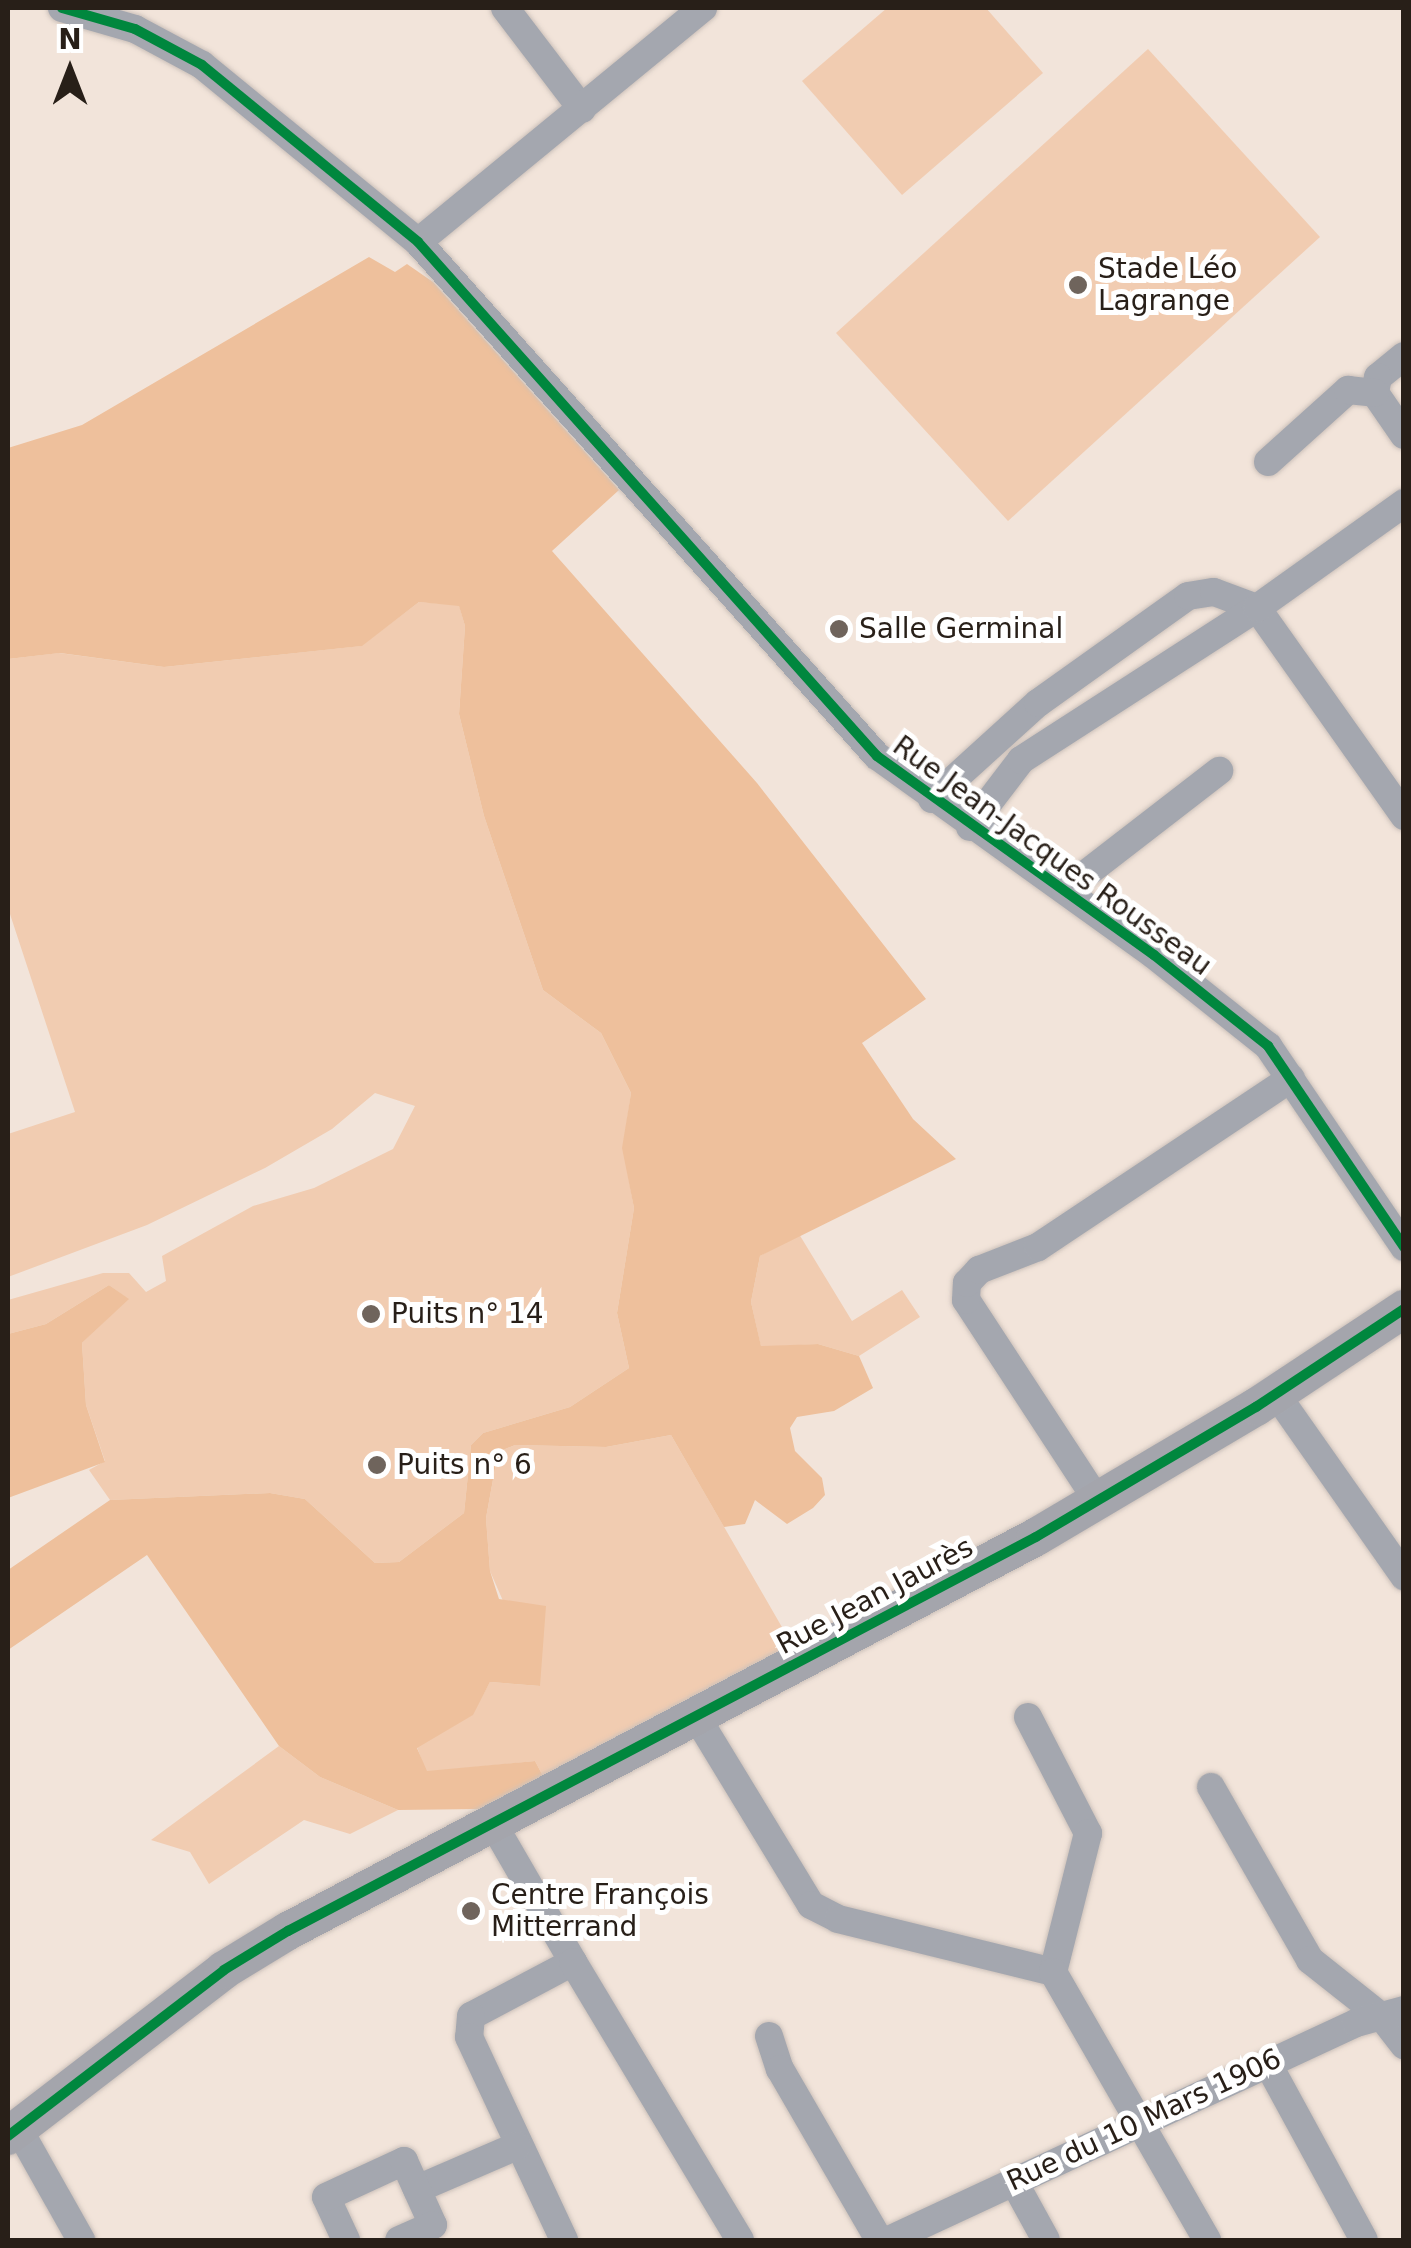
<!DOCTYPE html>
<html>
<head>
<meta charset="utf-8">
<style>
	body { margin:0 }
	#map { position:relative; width:1411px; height:2248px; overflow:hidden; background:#f2e4da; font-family:"DejaVu Sans",sans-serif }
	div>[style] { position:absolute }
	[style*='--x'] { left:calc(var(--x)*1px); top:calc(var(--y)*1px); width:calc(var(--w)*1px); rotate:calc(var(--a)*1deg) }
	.green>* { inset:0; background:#f1ccb1 }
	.forest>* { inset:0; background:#eec09c }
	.roads { filter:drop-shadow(0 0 2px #ccc1ba) drop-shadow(0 0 2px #ccc1ba) }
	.street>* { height:28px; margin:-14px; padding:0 14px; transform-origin:14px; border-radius:14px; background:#a4a7af }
	.secondary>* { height:38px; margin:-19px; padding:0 19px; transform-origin:19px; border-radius:19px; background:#a4a5ac }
	.cycleway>* { height:10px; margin:-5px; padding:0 5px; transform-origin:5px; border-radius:5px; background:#00873e }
	.dots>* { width:28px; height:28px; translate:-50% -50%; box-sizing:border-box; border:5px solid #fff; border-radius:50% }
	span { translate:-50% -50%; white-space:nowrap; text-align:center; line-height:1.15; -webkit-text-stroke:10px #fff; paint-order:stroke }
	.poi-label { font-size:28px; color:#281f18 }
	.left { translate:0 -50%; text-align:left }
	.street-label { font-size:28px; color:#281f18 }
	.frame { position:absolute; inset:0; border:10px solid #281f18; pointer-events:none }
	.north { position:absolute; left:20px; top:20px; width:100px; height:100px; -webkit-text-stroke:8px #fff; paint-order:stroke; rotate:0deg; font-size:28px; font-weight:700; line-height:40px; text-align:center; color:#281f18 }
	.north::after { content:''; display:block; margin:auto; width:35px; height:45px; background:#281f18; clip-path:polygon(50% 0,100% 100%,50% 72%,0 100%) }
</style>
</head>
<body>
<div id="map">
	<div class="green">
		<i style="clip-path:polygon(887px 8px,986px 8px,1043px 73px,902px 195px,802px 81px)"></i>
		<i style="clip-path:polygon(1148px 49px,1320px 237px,1008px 521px,836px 333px)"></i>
		<i style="clip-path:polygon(419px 602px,459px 605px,465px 626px,459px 714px,484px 816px,543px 990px,601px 1033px,631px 1093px,623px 1148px,634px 1208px,617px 1313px,629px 1368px,570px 1407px,483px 1433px,471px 1445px,464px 1513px,399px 1562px,375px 1563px,305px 1499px,270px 1493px,110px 1500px,89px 1470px,105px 1461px,86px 1405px,82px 1343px,128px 1299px,109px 1285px,46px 1324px,8px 1334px,8px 1300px,103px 1273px,129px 1273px,146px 1292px,166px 1281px,162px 1256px,253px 1206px,314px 1188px,393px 1149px,415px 1106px,375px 1093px,332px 1129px,265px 1168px,147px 1225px,8px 1277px,8px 1134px,75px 1112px,8px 908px,8px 659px,59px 653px,164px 667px,361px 646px)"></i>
		<i style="clip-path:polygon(799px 1234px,852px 1321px,902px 1290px,920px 1317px,859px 1356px,818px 1344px,761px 1347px,751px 1302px,760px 1256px)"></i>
		<i style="clip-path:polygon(671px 1435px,794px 1648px,543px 1776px,535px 1761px,426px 1772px,417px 1747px,472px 1715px,490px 1682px,540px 1686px,490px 1571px,486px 1518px,498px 1452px,515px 1445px,606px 1447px)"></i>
		<i style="clip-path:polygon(279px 1746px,320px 1777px,398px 1810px,350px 1834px,304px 1820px,209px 1884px,190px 1852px,151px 1840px)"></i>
	</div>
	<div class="forest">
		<i style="clip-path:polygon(369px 257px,395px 272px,407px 264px,433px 282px,619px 490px,552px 551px,757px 783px,926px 999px,862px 1043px,913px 1119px,956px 1159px,760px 1256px,751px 1302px,761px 1346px,818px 1344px,859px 1356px,873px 1388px,834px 1411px,797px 1417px,790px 1428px,795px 1451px,822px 1478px,825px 1495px,813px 1508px,787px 1524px,755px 1500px,745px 1524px,724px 1527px,671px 1435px,606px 1447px,515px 1445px,498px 1452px,486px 1518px,490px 1571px,499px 1599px,546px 1606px,540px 1686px,490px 1682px,473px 1715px,417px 1748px,427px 1771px,535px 1761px,543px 1776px,479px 1809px,398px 1810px,320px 1777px,279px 1746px,147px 1555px,8px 1650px,8px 1570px,110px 1500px,270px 1493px,305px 1499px,375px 1563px,399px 1562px,464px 1513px,471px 1445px,483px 1433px,570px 1407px,629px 1368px,617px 1313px,634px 1208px,622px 1148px,631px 1093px,601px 1033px,543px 990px,484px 816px,459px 714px,465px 626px,459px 606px,419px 602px,362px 646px,164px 667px,60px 653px,8px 659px,8px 448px,82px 425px)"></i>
		<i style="clip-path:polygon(109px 1285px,129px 1299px,82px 1343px,86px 1405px,105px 1462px,8px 1498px,8px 1334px,46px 1324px)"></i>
	</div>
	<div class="roads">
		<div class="street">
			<i style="--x:62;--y:8;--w:76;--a:16"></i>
			<i style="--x:135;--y:29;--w:76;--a:28.2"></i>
			<i style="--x:202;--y:65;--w:279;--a:39.3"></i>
			<i style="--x:418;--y:242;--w:689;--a:48.24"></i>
			<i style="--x:877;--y:756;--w:341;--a:35.7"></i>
			<i style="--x:1154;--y:955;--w:146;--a:38.6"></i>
			<i style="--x:1268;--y:1046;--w:243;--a:55.9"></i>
			<i style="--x:505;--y:8;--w:127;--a:52.7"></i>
			<i style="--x:418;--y:242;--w:369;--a:-39.4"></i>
			<i style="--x:1404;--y:356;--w:33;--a:141"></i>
			<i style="--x:1378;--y:377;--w:16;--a:101"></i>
			<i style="--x:1375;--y:393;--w:51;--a:55.4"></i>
			<i style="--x:1268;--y:462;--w:108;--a:-42"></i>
			<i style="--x:1348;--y:390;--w:27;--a:6"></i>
			<i style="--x:932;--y:799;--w:143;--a:-42.2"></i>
			<i style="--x:1038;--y:703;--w:184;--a:-35.5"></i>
			<i style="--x:1188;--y:596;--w:26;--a:-9"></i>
			<i style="--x:1214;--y:592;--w:46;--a:20.4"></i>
			<i style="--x:1257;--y:608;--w:255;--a:54.7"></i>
			<i style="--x:970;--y:827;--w:84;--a:-52.7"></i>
			<i style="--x:1021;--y:760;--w:281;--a:-32.8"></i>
			<i style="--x:1257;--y:608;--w:181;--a:-35.5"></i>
			<i style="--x:1065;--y:890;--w:195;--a:-37.7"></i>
			<i style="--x:1276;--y:1394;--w:223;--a:54.9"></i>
			<i style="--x:1097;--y:1500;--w:239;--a:-123.2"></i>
			<i style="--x:966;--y:1300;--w:17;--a:-87"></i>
			<i style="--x:967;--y:1283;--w:18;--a:-47"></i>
			<i style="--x:979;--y:1270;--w:63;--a:-21.3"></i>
			<i style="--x:1038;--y:1247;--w:304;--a:-33.7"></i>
			<i style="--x:696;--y:1716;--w:221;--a:58.7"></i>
			<i style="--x:811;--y:1905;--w:30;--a:27"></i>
			<i style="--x:838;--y:1919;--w:221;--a:13.8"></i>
			<i style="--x:1028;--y:1717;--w:131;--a:62.7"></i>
			<i style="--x:1088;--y:1833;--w:143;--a:104.1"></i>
			<i style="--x:1211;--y:1787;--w:199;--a:60.2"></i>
			<i style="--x:1310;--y:1960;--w:92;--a:38.4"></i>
			<i style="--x:1382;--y:2017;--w:36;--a:52"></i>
			<i style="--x:492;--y:1822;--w:162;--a:59.9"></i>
			<i style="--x:573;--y:1962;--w:115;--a:152.1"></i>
			<i style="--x:471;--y:2016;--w:21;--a:95"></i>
			<i style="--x:469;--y:2037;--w:224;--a:64.9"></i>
			<i style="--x:573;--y:1962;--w:324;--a:59"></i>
			<i style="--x:1053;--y:1972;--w:309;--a:60.1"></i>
			<i style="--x:769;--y:2036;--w:35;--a:72"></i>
			<i style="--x:780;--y:2069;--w:198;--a:59.9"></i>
			<i style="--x:1268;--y:2064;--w:200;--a:61.4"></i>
			<i style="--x:18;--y:2128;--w:129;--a:60.6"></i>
			<i style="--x:1013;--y:2180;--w:68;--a:61.2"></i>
			<i style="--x:417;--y:2189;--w:109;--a:-23.3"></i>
			<i style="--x:346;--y:2240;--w:47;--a:-114.9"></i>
			<i style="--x:326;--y:2197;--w:86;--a:-24.8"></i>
			<i style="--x:404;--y:2161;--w:70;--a:65.6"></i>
			<i style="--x:433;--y:2225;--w:37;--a:156"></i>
			<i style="--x:889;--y:2240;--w:515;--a:-24.92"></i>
			<i style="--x:1356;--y:2023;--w:50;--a:-15.2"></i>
		</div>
		<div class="secondary">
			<i style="--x:8;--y:2136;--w:272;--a:-37.5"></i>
			<i style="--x:224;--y:1970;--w:75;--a:-31.4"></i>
			<i style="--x:288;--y:1931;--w:845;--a:-27.78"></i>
			<i style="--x:1036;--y:1537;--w:256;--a:-30.6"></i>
			<i style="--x:1256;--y:1407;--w:178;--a:-33.5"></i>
		</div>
	</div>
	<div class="cycleway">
		<i style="--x:62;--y:8;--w:76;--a:16"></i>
		<i style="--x:135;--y:29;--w:76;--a:28.2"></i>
		<i style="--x:202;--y:65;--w:279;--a:39.3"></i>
		<i style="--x:418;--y:242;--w:689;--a:48.24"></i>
		<i style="--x:877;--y:756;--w:341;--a:35.7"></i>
		<i style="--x:1154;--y:955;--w:146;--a:38.6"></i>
		<i style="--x:1268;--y:1046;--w:243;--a:55.9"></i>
		<i style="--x:8;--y:2136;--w:272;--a:-37.5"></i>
		<i style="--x:224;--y:1970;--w:75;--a:-31.4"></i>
		<i style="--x:288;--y:1931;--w:845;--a:-27.78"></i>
		<i style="--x:1036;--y:1537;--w:256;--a:-30.6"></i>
		<i style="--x:1256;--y:1407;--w:178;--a:-33.5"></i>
	</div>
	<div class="dots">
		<i style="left:1078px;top:285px;background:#6f645c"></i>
		<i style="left:839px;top:629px;background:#6f645c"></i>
		<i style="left:371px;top:1314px;background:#6f645c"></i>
		<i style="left:377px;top:1465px;background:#6f645c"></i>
		<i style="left:471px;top:1911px;background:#6f645c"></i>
	</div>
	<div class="poi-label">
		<span class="left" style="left:1098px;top:285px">Stade Léo<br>Lagrange</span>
		<span class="left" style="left:859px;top:629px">Salle Germinal</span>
		<span class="left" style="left:391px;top:1314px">Puits n° 14</span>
		<span class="left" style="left:397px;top:1465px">Puits n° 6</span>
		<span class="left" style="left:491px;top:1911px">Centre François<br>Mitterrand</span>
	</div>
	<div class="street-label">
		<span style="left:1052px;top:856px;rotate:36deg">Rue Jean-Jacques Rousseau</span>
		<span style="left:875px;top:1596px;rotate:-28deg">Rue Jean Jaurès</span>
		<span style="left:1144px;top:2120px;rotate:-25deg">Rue du 10 Mars 1906</span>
	</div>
	<div class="frame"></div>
	<div class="north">N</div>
</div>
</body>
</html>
